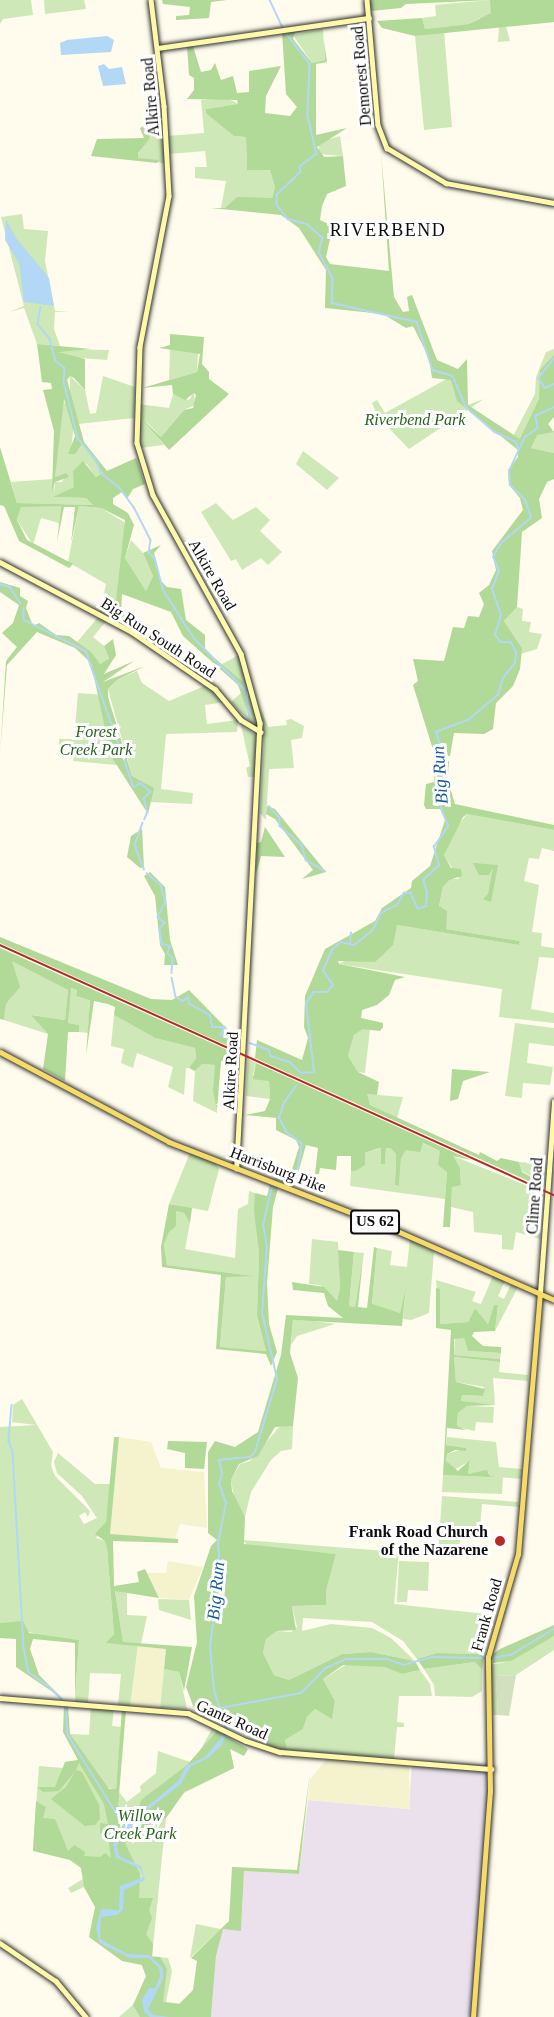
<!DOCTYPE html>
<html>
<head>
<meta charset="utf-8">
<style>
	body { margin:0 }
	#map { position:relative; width:554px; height:2017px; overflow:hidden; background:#fffced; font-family:Georgia,serif }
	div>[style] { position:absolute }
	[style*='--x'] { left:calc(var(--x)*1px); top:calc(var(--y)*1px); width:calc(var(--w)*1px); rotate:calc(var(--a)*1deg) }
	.industrial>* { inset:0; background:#ebe1ec }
	.farmland>* { inset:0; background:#f4f3ce }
	.green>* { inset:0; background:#cee8b7 }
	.forest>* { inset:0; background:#b1d997 }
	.cemetery>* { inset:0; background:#d3e0bf }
	.water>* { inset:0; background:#b3d8f5 }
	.stream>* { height:1.5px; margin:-0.75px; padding:0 0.75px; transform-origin:0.75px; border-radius:0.75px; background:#b3d8f5 }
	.roads { filter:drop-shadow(0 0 2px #2f2f2f) drop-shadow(0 0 2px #2f2f2f) }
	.secondary>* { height:4.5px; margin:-2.25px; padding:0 2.25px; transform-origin:2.25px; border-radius:2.25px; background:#fdf9a9 }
	.primary>* { height:5px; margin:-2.5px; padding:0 2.5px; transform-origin:2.5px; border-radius:2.5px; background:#f6db66 }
	.rail>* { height:1.5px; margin:-0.75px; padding:0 0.75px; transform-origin:0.75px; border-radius:0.75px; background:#ba2927 }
	.dots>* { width:16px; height:16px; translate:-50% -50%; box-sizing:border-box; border:3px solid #fff; border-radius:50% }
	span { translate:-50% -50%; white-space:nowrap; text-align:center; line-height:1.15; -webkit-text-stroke:6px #fff; paint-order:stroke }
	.shield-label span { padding:2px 4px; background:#fff; border:2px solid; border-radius:4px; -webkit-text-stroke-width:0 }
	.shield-label { font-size:15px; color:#0d0d0d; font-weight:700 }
	.street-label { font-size:16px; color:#0d0d0d }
	.park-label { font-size:16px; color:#29631e; font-style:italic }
	.poi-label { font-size:16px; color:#0d0d0d; font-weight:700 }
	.right { translate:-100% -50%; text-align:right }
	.neighbourhood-label { font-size:18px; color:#0d0d0d; letter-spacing:1.5px }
	.water-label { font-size:18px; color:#185b9c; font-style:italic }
</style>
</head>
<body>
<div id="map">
	<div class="industrial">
		<i style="clip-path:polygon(412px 1760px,487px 1765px,489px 1807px,473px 2017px,211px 2017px,216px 1956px,223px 1928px,241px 1930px,244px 1871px,299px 1874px,308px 1800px,409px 1809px)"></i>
	</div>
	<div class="farmland">
		<i style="clip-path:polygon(119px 1437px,151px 1442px,161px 1468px,204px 1472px,207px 1528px,180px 1524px,175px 1540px,110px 1534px)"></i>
		<i style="clip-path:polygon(168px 1561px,203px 1567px,189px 1600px,159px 1598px,147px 1573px,166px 1573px)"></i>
		<i style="clip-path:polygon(138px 1645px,166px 1649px,160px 1708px,130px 1706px)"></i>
		<i style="clip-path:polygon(327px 1759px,409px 1765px,410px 1809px,308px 1800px,310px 1779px)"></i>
	</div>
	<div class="green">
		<i style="clip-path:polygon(0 0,31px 0,33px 15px,3px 19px,0 24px)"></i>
		<i style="clip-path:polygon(44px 0,84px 0,86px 9px,45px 14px)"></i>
		<i style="clip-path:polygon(490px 0,554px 0,554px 22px,506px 26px,510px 41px,498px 42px,499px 27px,492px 27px,480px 18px,469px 24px,425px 29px,422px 18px,436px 16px,435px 5px)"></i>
		<i style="clip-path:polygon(323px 29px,325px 60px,312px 63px,293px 35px)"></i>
		<i style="clip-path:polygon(444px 31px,452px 127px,424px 130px,415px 36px)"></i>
		<i style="clip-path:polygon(226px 98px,239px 104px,206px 109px,234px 136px,246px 137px,247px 169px,270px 169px,275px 187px,272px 198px,225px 208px,221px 208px,226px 181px,195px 178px,195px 167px,207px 167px,205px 151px,170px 154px,168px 136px,204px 133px,201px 100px)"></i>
		<i style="clip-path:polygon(162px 111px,166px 164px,138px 158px,138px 153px,149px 140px)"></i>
		<i style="clip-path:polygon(340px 136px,343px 156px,319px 154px,319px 142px)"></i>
		<i style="clip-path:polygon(22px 214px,24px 229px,48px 231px,45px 261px,55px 311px,71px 312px,55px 312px,54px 329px,60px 346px,37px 344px,24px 308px,9px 312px,24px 306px,1px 217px)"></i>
		<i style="clip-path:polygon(60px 349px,109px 350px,107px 360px,68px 357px,58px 354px)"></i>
		<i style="clip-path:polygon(170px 349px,198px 352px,197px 372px,169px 380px)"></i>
		<i style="clip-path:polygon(554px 349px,554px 414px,522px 452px,510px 442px,535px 394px,536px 377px,546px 352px)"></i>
		<i style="clip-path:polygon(70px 376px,85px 390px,90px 414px,96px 413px,103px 376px,135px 387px,134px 418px,78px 424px,70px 397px)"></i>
		<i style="clip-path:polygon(452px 376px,465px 406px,484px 399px,409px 449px,378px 417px,372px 403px,377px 400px,385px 413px)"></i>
		<i style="clip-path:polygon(194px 392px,195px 405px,184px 410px,161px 437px,144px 419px,164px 445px,139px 448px,138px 404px,169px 408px,173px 394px,189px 400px)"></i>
		<i style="clip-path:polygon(61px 399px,69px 408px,74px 425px,71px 449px,82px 444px,103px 473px,96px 477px,86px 463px,73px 471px,77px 484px,74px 487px,54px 497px,86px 498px,93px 505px,17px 503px,11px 482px,53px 479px,54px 493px,55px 482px,62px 482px,66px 473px,55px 477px)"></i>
		<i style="clip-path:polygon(545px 432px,554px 432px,554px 453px,531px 448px,536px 435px)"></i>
		<i style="clip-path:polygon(303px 451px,339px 478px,327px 490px,296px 464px)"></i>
		<i style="clip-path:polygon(216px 503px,233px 520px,256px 507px,270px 520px,260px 531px,282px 552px,268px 565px,261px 558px,242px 570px,236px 559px,231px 561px,201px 512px)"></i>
		<i style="clip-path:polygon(21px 506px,61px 506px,59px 523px,41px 518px,33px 545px,17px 520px)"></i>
		<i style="clip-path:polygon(79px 506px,101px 508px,127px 524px,114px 619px,100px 612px,106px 584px,68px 562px)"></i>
		<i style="clip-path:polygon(131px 540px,143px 553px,153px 576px,146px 591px,125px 558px)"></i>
		<i style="clip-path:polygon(517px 607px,523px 609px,522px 621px,531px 622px,529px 632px,542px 634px,537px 649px,521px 654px,522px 648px,504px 621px)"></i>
		<i style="clip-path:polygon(100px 615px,108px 619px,93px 637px,104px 646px,109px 660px,100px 664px,77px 642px)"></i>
		<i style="clip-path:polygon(239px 655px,257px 718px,253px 725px,231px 702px,242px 692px,248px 716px,248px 692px,222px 664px)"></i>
		<i style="clip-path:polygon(137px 671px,142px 683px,169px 701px,207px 685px,217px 692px,225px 702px,205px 705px,207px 724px,238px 720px,237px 732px,166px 734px,161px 789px,193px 793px,192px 804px,150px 802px,153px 788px,132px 776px,108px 689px,117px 680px)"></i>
		<i style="clip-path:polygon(78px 693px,105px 695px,127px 766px,73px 761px,74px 746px,59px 745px,59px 739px,74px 739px)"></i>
		<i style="clip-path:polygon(261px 709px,268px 727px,287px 725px,286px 720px,291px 719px,304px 726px,302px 738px,291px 740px,294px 768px,269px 769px,266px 820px,260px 813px,264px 745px)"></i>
		<i style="clip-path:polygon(241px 725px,259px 738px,255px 777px,248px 777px,246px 768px,250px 766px)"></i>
		<i style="clip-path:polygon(467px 814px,554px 830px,554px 851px,542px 848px,539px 859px,529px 858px,524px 881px,539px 885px,532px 932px,542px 933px,541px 946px,554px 948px,554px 958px,539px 957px,531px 1009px,554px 1013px,554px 1023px,499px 1017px,502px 989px,339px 964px,348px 959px,375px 962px,397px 925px,519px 945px,520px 941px,446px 929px,439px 906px,443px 887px,449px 879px,459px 879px,444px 855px,453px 832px)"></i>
		<i style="clip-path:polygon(12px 960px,68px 990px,65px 1020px,32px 1015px,48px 1034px,4px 1020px,6px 1004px,13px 996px)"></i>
		<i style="clip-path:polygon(70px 988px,77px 990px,76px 996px,90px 999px,88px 1033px,79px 1032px,79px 1025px,68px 1023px)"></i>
		<i style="clip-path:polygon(114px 1015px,155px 1038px,195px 1048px,196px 1058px,189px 1068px,186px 1068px,184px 1095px,168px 1087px,173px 1067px,137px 1053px,133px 1068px,121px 1063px,124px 1049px,111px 1046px)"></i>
		<i style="clip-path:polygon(515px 1023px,554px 1028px,554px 1046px,529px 1043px,527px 1063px,553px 1067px,550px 1085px,523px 1083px,522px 1098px,505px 1096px)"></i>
		<i style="clip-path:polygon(363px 1029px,370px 1029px,365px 1073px,358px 1072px,348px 1056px,354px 1035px)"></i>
		<i style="clip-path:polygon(248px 1059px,256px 1063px,253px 1075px,269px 1081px,270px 1099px,246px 1096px)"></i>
		<i style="clip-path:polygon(202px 1064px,215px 1065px,217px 1113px,193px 1101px,195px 1071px)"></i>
		<i style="clip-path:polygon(366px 1094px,403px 1097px,397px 1118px,370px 1105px)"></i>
		<i style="clip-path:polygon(422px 1143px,440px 1151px,447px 1171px,445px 1199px,350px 1186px,351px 1171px,355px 1171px,365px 1153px,381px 1148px,381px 1164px,385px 1164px,386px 1148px,390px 1148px,396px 1154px,395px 1185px,399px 1186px,401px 1157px,406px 1150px)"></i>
		<i style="clip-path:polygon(190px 1153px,215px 1163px,219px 1169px,208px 1211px,169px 1204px)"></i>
		<i style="clip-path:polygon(453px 1156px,543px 1192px,540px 1239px,516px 1232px,513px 1250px,502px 1249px,502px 1235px,474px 1232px,473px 1212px,451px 1207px,452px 1186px,461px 1184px,460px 1168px,452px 1161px)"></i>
		<i style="clip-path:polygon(519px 1162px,546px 1164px,544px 1188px,542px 1183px,522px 1171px)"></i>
		<i style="clip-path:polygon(249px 1191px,255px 1193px,259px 1253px,257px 1316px,266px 1351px,220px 1348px,226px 1276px,254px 1276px,167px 1265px,164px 1244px,169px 1231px,176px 1226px,176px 1211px,184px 1213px,190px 1223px,185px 1249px,235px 1258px,238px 1209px,248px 1204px)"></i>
		<i style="clip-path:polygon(410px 1238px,434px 1252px,429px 1313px,411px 1320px,403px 1319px,406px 1288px,400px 1313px,372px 1305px,377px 1248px,392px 1251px,390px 1265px,407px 1267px)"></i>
		<i style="clip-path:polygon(312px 1239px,338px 1242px,340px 1288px,337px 1302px,320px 1285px,309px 1284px)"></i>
		<i style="clip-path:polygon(354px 1252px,364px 1253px,355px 1307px,349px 1306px)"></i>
		<i style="clip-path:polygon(493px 1276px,505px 1281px,498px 1296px,504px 1299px,511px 1284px,518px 1287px,495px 1331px,498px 1306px,494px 1305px,488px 1324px,475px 1308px,468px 1322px,440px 1324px,436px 1280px,476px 1292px,472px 1301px,481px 1304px)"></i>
		<i style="clip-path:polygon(293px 1320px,314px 1321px,335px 1324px,297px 1336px,291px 1345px)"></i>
		<i style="clip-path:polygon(455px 1337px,464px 1338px,468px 1351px,501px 1353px,500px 1359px,454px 1355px)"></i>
		<i style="clip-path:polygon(454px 1357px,500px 1362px,499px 1372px,528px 1375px,528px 1381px,493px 1378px,495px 1405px,461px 1402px,462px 1395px,483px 1396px,484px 1387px,456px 1382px)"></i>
		<i style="clip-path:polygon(22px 1399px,53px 1452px,51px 1466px,55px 1476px,90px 1511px,88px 1517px,85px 1512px,79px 1516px,84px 1524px,97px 1518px,82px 1496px,57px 1473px,54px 1462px,58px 1453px,95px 1484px,111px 1484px,106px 1523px,96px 1538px,106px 1541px,107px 1548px,114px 1634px,107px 1643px,138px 1645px,130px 1706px,118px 1705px,121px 1674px,90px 1673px,88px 1703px,75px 1702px,79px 1640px,45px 1637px,0 1623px,0 1427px,36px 1425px,12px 1422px,13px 1405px)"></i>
		<i style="clip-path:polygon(467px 1406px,494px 1407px,493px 1423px,476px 1422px,475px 1431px,457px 1427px,458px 1413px)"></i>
		<i style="clip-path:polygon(281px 1425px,293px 1426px,292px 1449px,281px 1451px,271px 1460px,251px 1492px,245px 1517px,235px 1502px,231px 1480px,240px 1464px,250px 1461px)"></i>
		<i style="clip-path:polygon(447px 1437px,496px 1442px,499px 1467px,522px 1469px,521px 1479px,490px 1476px,488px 1471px,468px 1474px,470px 1461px,454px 1470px,446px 1463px,447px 1454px,466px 1448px,446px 1445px)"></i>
		<i style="clip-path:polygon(443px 1475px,503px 1478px,502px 1494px,442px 1492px)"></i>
		<i style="clip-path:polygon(442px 1496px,518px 1502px,519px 1507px,482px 1504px,480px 1530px,462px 1528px,459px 1549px,464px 1553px,438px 1555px)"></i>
		<i style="clip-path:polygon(243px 1540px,399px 1552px,394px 1604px,495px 1615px,484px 1654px,437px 1653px,417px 1659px,403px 1641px,372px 1622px,303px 1618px,302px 1631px,331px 1624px,372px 1628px,391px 1638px,415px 1661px,371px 1652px,342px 1654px,289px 1680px,274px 1675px,263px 1653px,266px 1639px,277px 1631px,291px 1632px,297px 1627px,292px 1606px,326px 1605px,326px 1591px,336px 1554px,248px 1546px)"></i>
		<i style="clip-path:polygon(399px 1561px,429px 1562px,428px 1591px,408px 1590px,407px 1602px,397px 1602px)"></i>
		<i style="clip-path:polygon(115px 1590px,127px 1593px,127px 1615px,147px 1616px,141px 1644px,123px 1643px)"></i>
		<i style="clip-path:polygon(158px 1599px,189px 1600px,191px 1620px,159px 1610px)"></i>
		<i style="clip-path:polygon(554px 1636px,554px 1650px,516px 1675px,496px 1676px,498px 1715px,493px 1715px,490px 1665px,505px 1662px)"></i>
		<i style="clip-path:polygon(475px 1662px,482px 1670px,482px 1691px,472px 1697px,435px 1696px,434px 1685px,424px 1669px)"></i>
		<i style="clip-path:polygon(349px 1663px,384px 1667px,402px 1674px,420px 1670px,430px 1684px,432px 1696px,399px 1696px,397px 1722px,404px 1723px,404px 1727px,397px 1727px,394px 1759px,287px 1750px,285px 1740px,303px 1729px,307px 1717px,315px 1709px,332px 1718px,335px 1701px,323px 1679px)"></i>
		<i style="clip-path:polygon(164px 1669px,179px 1672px,187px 1709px,160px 1708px)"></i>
		<i style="clip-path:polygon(91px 1706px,114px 1708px,112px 1726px,121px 1727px,116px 1790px,105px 1787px,70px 1734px,89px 1735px)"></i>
		<i style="clip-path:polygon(212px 1729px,227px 1736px,234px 1768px,184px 1793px,166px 1818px,152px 1956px,168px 1958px,172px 1971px,166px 2002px,192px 2005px,191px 2017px,119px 2017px,151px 1989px,139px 1958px,84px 1887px,71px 1893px,68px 1888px,83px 1879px,87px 1859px,33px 1849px,39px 1766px,63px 1768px,65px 1762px,87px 1759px,105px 1790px,118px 1791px,127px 1802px,141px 1791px,140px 1786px,156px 1773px,158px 1751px,193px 1763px)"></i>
		<i style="clip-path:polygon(196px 1924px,221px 1929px,190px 1958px)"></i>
	</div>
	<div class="forest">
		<i style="clip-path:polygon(162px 0,227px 0,211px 2px,209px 18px,176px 20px,176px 16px,189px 15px,190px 7px,163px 4px)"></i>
		<i style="clip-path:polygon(369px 0,554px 0,554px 22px,415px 36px,382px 28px,377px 21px,422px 18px,425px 29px,469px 24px,491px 13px,490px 0,406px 4px,401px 8px,371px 11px)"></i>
		<i style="clip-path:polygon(322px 27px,295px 33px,293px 39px,312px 63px,325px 60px,324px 41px,327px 62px,316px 64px,316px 135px,347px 128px,317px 147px,324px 157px,343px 156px,346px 186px,327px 194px,322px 206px,320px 220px,333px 226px,326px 257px,330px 264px,389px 271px,381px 153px,394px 297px,403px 312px,409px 311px,407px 297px,412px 295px,437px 360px,458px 369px,467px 359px,468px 405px,520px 439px,539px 399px,540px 370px,554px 355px,554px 417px,548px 424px,554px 432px,537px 435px,531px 448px,554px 453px,554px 479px,547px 482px,539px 499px,542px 518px,522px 532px,517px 607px,504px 621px,522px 648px,520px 669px,513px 686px,496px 703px,493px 729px,484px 734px,454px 733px,450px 756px,435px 756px,413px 685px,418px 681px,413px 659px,444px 661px,453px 627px,464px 628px,468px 616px,479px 617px,484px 604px,479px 593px,489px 585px,496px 570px,492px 551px,523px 510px,520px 498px,509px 485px,508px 470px,518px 457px,518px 450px,457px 401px,451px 380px,432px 378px,429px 358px,413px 326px,406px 328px,383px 314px,325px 308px,326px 270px,299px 228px,281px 215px,211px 208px,225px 208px,237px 197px,272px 198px,275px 187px,270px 170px,247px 170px,246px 137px,234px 136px,206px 113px,206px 109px,238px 104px,237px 100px,187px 99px,194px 90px,194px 78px,189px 75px,187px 46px,193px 46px,201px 72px,211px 70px,215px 63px,221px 80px,233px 76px,237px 93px,249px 92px,249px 71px,281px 66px,266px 96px,265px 113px,290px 116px,297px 107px,286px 94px,282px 32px)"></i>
		<i style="clip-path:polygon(159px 112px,149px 140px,138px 153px,138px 158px,159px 160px,157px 163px,91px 156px,97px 139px,144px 138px,140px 128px,151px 122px)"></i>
		<i style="clip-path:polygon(170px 334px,204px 337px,202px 364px,209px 372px,209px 379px,229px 394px,169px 450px,143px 420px,161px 437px,184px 410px,193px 408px,196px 395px,194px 393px,185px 400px,173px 394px,172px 385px,142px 388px,197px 372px,200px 354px,159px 348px,170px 345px)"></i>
		<i style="clip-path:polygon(37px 344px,91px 349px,58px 352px,85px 359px,85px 390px,74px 378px,70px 376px,67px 380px,84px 442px,107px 471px,136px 458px,145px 484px,133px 489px,127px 499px,122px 492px,113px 498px,113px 504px,128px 513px,134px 525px,125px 558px,146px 591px,153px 576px,143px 553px,161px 545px,154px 553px,161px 581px,167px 587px,181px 589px,186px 620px,205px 635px,205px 650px,243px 682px,250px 719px,238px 685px,183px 636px,171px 612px,122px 594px,121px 613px,138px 623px,131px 629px,114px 619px,125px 520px,101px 508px,79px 506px,71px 543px,75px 507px,64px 507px,57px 542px,61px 506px,21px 507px,17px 520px,27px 540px,73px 564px,69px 568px,19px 541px,4px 506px,0 505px,0 447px,17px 503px,93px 505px,86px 498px,53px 497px,74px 487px,73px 471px,83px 461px,96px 477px,103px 473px,82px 444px,75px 454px,68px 454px,75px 436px,64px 399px,55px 477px,66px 473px,69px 477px,55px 482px,52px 492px,54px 431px,43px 390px,52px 389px,51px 383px,42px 382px)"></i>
		<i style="clip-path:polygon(0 582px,20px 588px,20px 596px,28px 601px,26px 608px,33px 626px,39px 623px,56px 635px,69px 636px,91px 652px,100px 664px,109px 659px,104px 646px,113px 639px,116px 655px,104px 674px,134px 661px,103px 682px,145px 666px,117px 680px,108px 689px,108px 697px,132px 776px,154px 788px,148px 814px,111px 756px,91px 663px,75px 648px,37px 632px,7px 665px,0 755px,6px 661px,17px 647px,2px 633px,13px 623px,19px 605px,0 592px)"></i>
		<i style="clip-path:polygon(435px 761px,449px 761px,448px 781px,455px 804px,554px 825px,554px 830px,467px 814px,463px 817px,444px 855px,451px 868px,461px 869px,462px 876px,449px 880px,443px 887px,439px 906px,447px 911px,446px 929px,520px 941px,519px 945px,397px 925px,393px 945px,375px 962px,338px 961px,339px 964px,405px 977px,395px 980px,389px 995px,377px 1005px,362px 1010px,361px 1018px,383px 1023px,383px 1027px,380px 1031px,363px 1029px,354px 1035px,348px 1056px,358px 1072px,379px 1082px,377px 1095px,367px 1094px,370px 1105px,479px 1155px,480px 1152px,497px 1161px,501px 1158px,519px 1162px,522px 1172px,542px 1183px,542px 1187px,255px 1058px,257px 1040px,302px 1060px,308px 1038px,304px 1027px,305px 996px,325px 949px,375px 921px,382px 908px,411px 888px,412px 881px,430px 866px,445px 820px,440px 809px,426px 809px,424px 805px,426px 784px,434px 782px)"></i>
		<i style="clip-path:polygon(267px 806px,275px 809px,326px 872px,302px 879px,313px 870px,275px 819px,266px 814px)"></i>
		<i style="clip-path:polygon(265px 827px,285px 857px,261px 856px,256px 874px,257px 843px,261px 842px)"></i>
		<i style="clip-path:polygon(142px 829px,144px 867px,140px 868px,127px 857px,131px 836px)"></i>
		<i style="clip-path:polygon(473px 863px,498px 865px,491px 902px,483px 899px,488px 894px,493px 868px,489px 875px,479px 875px)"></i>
		<i style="clip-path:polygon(150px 872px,165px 887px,170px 940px,178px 965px,164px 965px,165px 954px,160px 945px,155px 896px,144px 876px)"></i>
		<i style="clip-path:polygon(0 937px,151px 999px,172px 1000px,189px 990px,233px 1035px,237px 1050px,0 943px)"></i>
		<i style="clip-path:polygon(0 948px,234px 1053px,230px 1062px,221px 1061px,217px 1110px,213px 1091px,215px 1065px,202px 1064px,195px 1071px,189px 1068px,196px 1058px,195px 1048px,155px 1038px,114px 1015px,115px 1007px,108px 1004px,94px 1001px,86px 1055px,90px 1000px,76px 996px,77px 990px,71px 988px,68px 1023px,79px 1025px,79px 1032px,68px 1032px,65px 1081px,43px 1069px,48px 1034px,31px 1015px,65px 1020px,68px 990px,12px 961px,20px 987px,6px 1004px,4px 1020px,0 1019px)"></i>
		<i style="clip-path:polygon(256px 1063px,471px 1160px,453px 1156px,460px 1168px,461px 1185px,452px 1187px,450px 1227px,443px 1227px,447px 1172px,438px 1165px,440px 1151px,423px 1143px,420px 1152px,406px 1150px,401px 1158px,399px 1186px,395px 1185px,396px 1154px,390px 1148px,386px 1148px,385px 1164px,381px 1164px,381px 1148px,376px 1149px,365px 1153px,365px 1165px,355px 1171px,351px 1171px,351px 1156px,337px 1156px,336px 1170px,320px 1168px,319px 1174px,315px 1174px,318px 1148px,306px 1145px,294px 1187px,272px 1178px,290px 1176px,299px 1147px,296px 1140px,276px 1130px,276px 1118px,245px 1115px,265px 1111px,270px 1099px,269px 1081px,253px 1079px)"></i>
		<i style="clip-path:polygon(452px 1069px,490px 1072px,463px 1081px,458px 1099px,450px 1101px)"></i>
		<i style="clip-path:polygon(270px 1185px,278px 1188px,273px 1207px,267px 1283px,269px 1324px,277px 1352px,271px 1366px,266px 1354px,216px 1349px,221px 1275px,162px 1267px,161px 1247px,169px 1204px,192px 1208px,190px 1223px,184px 1213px,176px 1211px,176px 1226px,169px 1232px,164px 1244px,167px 1265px,254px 1276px,226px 1277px,220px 1347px,266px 1351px,257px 1316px,259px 1253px,254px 1210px,255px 1193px,267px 1196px)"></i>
		<i style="clip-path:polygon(374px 1247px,377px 1248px,372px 1304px,400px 1313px,406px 1287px,402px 1326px,293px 1320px,290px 1353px,298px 1378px,293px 1426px,275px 1427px,258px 1456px,239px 1464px,231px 1480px,232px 1491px,245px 1517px,244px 1544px,336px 1554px,326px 1591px,326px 1605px,292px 1606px,296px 1630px,277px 1631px,266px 1639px,263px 1653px,274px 1675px,289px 1680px,342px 1654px,371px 1652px,415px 1661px,420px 1670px,402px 1674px,384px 1667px,343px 1665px,323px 1679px,335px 1701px,332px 1719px,315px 1709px,307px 1717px,303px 1729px,285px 1740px,287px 1750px,275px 1748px,202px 1714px,194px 1708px,186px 1687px,197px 1642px,194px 1596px,211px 1546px,217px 1540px,208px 1533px,208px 1452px,215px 1441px,235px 1447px,258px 1432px,281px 1355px,286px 1315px,343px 1318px,328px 1306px,324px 1293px,293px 1290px,292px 1282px,324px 1287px,337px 1301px,340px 1288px,338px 1250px,354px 1252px,349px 1306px,355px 1307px,363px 1258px,358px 1307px,367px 1308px)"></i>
		<i style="clip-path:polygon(436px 1288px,440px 1289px,440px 1324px,468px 1322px,475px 1308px,488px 1324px,494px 1305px,498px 1305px,495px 1331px,474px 1332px,472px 1336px,483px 1346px,501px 1347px,501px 1353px,468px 1351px,464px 1338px,454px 1339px,454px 1355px,500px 1359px,500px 1362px,454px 1357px,456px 1382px,485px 1389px,483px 1396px,462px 1395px,461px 1401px,495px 1405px,467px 1406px,458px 1413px,457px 1426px,466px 1430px,447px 1428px,446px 1445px,466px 1448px,466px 1451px,455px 1450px,447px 1454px,446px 1461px,458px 1471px,470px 1460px,468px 1474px,487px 1470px,490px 1476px,507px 1478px,443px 1475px,451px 1330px,436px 1328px)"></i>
		<i style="clip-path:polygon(114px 1437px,119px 1437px,110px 1534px,178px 1539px,178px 1543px,113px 1541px,114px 1586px,139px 1582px,137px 1572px,145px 1569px,159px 1598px,115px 1591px,123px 1642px,192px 1647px,184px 1691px,179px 1672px,164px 1669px,166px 1649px,106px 1643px,114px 1634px,107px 1548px,105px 1541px,95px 1534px,106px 1522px)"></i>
		<i style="clip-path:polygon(168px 1441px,207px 1442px,204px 1469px,185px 1468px,185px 1453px,167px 1449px)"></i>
		<i style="clip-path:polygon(23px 1621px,29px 1633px,79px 1640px,75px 1698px,75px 1643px,33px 1639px,30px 1649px,39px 1675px,63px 1699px,16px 1667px,16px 1639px,0 1638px,0 1623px)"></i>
		<i style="clip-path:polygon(554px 1625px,554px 1636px,511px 1661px,493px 1663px,493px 1654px,500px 1649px)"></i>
		<i style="clip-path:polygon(437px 1653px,484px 1654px,482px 1670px,475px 1662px,424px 1669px,417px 1659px)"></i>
		<i style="clip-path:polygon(64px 1705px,68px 1706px,70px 1734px,109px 1789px,116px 1789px,122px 1709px,126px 1710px,118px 1807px,125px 1818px,137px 1818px,141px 1800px,187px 1765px,217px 1731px,248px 1749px,244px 1756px,230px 1749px,234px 1768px,184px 1792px,166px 1818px,153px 1821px,125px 1843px,140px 1874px,139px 1898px,153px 1898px,149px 1910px,152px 1918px,146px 1934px,153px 1944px,152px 1957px,160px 1957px,167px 1969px,163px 2002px,179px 2004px,193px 1990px,197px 1961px,191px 1958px,229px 1921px,232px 1867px,297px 1870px,310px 1772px,299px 1874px,244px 1871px,241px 1931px,223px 1929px,216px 1956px,211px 2017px,140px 2017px,133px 2005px,146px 1976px,142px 1965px,122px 1961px,89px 1937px,95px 1907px,84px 1887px,81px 1868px,70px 1860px,33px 1851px,36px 1801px,46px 1807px,43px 1818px,55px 1819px,68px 1851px,74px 1845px,85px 1852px,84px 1856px,100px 1857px,105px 1853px,111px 1858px,108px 1837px,100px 1833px,100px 1823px,108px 1824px,104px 1804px,79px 1763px,76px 1770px,82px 1772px,99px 1805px,100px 1819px,95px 1825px,85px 1826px,51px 1799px,66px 1787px,76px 1770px,59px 1791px,43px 1792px,37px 1787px,55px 1787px,65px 1762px,78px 1760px,63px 1732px)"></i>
	</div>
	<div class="cemetery">
		<i style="clip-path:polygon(516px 1675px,509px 1716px,498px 1715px,496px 1676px)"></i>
	</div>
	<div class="water">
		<i style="clip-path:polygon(107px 36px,114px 40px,111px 52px,61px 55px,60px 43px,67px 40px)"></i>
		<i style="clip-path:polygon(104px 64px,109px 69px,122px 67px,126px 84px,103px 86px,98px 66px)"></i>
		<i style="clip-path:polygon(6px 219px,16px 238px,49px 278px,54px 306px,24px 302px,19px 263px,5px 240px)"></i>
		<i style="clip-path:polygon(222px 1731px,228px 1732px,221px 1746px,208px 1758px,191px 1766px,181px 1784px,149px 1809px,147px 1821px,125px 1830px,117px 1846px,119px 1856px,141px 1866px,145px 1880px,124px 1890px,123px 1910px,117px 1915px,101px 1917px,100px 1939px,127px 1954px,149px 1955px,163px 1968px,163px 1979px,148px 2009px,153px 2015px,170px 2017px,150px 2017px,144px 2012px,142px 2000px,149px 1988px,155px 1988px,160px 1976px,159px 1968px,149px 1958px,130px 1958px,102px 1944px,99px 1942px,96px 1927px,101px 1909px,119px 1910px,120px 1886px,144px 1877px,139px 1868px,116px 1858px,113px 1844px,126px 1825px,144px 1818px,148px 1806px,179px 1780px,186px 1766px,205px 1757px,221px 1738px)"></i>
	</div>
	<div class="stream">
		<i style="--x:270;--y:0;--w:31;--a:65"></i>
		<i style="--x:286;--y:33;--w:39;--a:52"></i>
		<i style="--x:310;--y:64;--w:52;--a:92.2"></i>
		<i style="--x:308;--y:116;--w:39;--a:77"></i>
		<i style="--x:317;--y:154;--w:21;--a:143"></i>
		<i style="--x:300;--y:167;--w:5;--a:79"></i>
		<i style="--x:301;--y:172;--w:33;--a:136"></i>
		<i style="--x:277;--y:195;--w:10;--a:90"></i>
		<i style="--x:277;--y:205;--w:18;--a:52"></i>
		<i style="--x:288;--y:219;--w:20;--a:15"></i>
		<i style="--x:307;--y:224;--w:21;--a:41"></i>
		<i style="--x:323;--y:238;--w:15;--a:106"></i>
		<i style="--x:319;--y:252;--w:30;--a:62"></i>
		<i style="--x:333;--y:278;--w:25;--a:92"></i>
		<i style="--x:332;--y:303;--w:87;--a:12.6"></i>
		<i style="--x:417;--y:322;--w:51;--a:71.6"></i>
		<i style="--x:433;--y:370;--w:21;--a:17"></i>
		<i style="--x:453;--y:376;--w:34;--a:67"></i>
		<i style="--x:466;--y:407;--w:38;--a:41"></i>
		<i style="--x:495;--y:432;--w:23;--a:25"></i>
		<i style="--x:516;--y:442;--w:8;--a:67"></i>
		<i style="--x:41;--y:307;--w:17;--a:100"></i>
		<i style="--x:38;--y:324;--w:19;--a:51"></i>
		<i style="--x:50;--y:339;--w:23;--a:75"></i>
		<i style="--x:56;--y:361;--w:11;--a:38"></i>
		<i style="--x:65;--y:368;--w:14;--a:94"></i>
		<i style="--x:64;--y:382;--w:58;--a:76"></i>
		<i style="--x:78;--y:438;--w:32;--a:51"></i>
		<i style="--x:98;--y:463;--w:10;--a:73"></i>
		<i style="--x:101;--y:473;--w:24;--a:38"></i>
		<i style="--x:120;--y:488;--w:24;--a:54"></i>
		<i style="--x:134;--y:507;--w:37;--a:63"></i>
		<i style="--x:151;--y:540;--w:13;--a:99"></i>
		<i style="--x:149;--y:553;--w:8;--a:40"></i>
		<i style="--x:155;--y:558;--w:34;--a:75"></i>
		<i style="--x:164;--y:591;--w:56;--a:57.4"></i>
		<i style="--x:194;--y:638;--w:74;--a:45.5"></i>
		<i style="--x:246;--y:691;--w:27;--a:82"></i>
		<i style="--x:554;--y:359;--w:24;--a:128"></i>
		<i style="--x:539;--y:378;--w:12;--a:59"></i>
		<i style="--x:545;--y:388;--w:10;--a:-24"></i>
		<i style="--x:0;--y:584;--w:10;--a:17"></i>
		<i style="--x:10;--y:587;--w:20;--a:57"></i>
		<i style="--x:24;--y:608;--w:12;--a:90"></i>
		<i style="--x:24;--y:620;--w:69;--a:26.6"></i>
		<i style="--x:86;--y:651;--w:144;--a:70.6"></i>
		<i style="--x:134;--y:787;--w:7;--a:-34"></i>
		<i style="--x:140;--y:783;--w:14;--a:39"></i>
		<i style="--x:151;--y:792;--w:10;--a:135"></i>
		<i style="--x:144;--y:799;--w:14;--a:73"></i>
		<i style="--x:148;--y:812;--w:8;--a:113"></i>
		<i style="--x:269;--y:806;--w:16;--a:47"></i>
		<i style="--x:280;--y:818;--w:8;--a:90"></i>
		<i style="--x:280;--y:826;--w:29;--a:41"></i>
		<i style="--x:302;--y:845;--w:16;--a:75"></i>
		<i style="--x:306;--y:860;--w:22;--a:30"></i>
		<i style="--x:143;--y:823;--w:23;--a:110"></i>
		<i style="--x:135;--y:845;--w:26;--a:69"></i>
		<i style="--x:147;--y:873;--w:18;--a:41"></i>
		<i style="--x:161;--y:885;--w:18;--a:74"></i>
		<i style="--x:166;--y:902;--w:17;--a:118"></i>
		<i style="--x:158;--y:917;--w:9;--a:41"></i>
		<i style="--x:165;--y:923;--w:8;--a:130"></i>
		<i style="--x:160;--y:929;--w:15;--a:82"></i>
		<i style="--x:162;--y:944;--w:8;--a:14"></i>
		<i style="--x:170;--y:946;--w:8;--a:104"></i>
		<i style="--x:168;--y:954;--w:6;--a:39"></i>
		<i style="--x:173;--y:958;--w:15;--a:94"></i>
		<i style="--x:350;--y:944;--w:11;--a:-85"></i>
		<i style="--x:172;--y:978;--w:19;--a:78"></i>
		<i style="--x:176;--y:997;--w:8;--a:30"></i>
		<i style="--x:183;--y:1001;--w:6;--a:-39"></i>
		<i style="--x:188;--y:997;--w:7;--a:74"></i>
		<i style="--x:190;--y:1004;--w:23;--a:29"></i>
		<i style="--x:210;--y:1015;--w:12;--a:76"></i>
		<i style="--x:213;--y:1027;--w:12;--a:0"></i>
		<i style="--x:225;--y:1027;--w:9;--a:117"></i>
		<i style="--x:221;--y:1035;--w:22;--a:16"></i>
		<i style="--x:250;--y:1043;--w:20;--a:20"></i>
		<i style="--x:269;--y:1050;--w:6;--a:72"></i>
		<i style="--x:271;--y:1056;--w:20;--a:18"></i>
		<i style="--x:290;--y:1062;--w:16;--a:45"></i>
		<i style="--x:301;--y:1073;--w:13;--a:-4"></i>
		<i style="--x:314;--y:1072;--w:69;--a:-96.6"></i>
		<i style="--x:306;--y:1003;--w:14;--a:-54"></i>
		<i style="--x:314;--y:992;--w:13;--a:0"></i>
		<i style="--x:327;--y:992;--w:9;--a:-49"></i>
		<i style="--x:333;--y:985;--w:17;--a:-126"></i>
		<i style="--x:323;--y:971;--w:23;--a:-67"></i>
		<i style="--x:332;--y:950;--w:12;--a:-42"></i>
		<i style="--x:341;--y:942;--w:13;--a:13"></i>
		<i style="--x:354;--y:945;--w:23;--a:-38"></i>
		<i style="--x:372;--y:931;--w:20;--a:-63"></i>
		<i style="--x:381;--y:913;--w:18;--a:-27"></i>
		<i style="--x:397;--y:905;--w:14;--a:-60"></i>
		<i style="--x:404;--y:893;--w:7;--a:0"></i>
		<i style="--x:411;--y:893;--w:17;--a:66"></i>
		<i style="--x:418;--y:909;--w:9;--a:-21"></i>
		<i style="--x:426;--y:906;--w:14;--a:-86"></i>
		<i style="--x:427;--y:892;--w:13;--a:-108"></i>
		<i style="--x:423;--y:880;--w:22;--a:-43"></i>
		<i style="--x:439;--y:865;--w:19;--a:-106"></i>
		<i style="--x:434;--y:847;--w:25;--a:-56"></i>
		<i style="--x:448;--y:826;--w:19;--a:-111"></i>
		<i style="--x:441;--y:808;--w:57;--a:-89"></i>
		<i style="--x:442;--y:751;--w:20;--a:-108"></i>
		<i style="--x:436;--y:732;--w:34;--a:-21"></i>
		<i style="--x:468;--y:720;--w:39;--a:-40"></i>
		<i style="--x:498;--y:695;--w:18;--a:-74"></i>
		<i style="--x:503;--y:678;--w:19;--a:-51"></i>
		<i style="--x:515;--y:663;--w:11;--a:-85"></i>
		<i style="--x:516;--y:652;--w:10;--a:-119"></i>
		<i style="--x:511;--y:643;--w:11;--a:-175"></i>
		<i style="--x:500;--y:642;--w:9;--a:-126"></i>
		<i style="--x:495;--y:635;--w:21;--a:-73"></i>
		<i style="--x:501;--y:615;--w:28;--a:-109"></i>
		<i style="--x:492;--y:589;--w:19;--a:-69"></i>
		<i style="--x:499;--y:571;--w:15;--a:-113"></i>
		<i style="--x:493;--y:557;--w:16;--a:-60"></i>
		<i style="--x:501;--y:543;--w:39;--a:-40"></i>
		<i style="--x:531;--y:518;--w:19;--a:-108"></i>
		<i style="--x:525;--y:500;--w:21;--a:-135"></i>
		<i style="--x:510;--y:485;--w:14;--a:-94"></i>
		<i style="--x:509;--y:471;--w:38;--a:-65"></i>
		<i style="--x:525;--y:437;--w:16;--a:-35"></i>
		<i style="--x:538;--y:428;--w:12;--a:-104"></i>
		<i style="--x:535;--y:416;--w:21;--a:-25"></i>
		<i style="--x:12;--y:1405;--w:36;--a:95"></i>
		<i style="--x:9;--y:1441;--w:12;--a:70"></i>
		<i style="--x:13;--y:1452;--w:197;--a:86.8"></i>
		<i style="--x:24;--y:1649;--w:24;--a:78"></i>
		<i style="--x:29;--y:1672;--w:24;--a:36"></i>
		<i style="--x:491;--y:1658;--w:20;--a:-9"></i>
		<i style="--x:511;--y:1655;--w:50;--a:-31.2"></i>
		<i style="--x:50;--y:1688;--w:16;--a:43"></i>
		<i style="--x:66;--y:1706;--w:29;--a:86"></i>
		<i style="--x:68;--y:1735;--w:108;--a:58.2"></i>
		<i style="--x:220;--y:1708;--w:82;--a:-10.5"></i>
		<i style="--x:301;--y:1693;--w:35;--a:-45"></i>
		<i style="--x:326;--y:1668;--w:22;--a:-24"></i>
		<i style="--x:346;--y:1659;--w:41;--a:0"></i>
		<i style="--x:387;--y:1659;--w:18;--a:19"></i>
		<i style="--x:404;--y:1665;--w:29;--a:-16"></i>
		<i style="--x:432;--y:1657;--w:54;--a:1.1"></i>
		<i style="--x:226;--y:1729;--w:41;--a:-107.1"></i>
		<i style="--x:214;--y:1690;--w:43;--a:-95.3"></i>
		<i style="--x:210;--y:1647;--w:81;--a:-82.9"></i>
		<i style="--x:220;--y:1567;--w:24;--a:-95"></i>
		<i style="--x:218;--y:1543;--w:41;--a:-78.7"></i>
		<i style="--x:226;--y:1503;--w:20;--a:-110"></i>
		<i style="--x:219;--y:1484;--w:10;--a:-73"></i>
		<i style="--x:222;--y:1474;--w:14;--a:-102"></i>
		<i style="--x:219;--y:1460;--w:31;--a:-6"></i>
		<i style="--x:250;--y:1457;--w:7;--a:-45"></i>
		<i style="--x:255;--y:1452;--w:76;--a:-73.2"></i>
		<i style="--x:277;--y:1379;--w:68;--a:-102.8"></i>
		<i style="--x:262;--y:1313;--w:66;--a:-85.7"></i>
		<i style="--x:267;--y:1247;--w:22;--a:-100"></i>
		<i style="--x:263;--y:1225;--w:37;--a:-77"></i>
		<i style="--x:271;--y:1189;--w:12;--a:-55"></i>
		<i style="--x:278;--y:1179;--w:15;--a:4"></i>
		<i style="--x:293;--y:1180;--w:7;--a:-56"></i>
		<i style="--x:297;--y:1174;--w:30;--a:-81"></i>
		<i style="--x:302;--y:1144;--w:19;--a:-144"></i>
		<i style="--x:287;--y:1133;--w:17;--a:-118"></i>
		<i style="--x:279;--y:1118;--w:16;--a:-72"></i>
		<i style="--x:284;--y:1103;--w:21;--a:-55"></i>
	</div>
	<div class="roads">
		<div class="secondary">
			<i style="--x:151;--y:0;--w:107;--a:83"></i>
			<i style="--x:164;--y:106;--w:90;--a:86.8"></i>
			<i style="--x:169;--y:196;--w:154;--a:100.9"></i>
			<i style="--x:140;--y:347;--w:96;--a:91.8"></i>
			<i style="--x:137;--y:443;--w:54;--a:72.9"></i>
			<i style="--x:153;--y:495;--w:182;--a:61"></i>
			<i style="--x:241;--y:654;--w:72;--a:74.6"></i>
			<i style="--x:260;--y:723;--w:446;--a:93"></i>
			<i style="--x:367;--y:0;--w:125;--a:85"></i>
			<i style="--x:378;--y:125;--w:25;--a:69"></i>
			<i style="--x:387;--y:148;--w:69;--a:30.7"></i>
			<i style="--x:446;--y:183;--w:110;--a:10.5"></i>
			<i style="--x:158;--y:48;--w:213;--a:-8.1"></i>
			<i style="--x:0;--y:562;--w:149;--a:27.9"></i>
			<i style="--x:132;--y:632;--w:101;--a:34.5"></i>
			<i style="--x:215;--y:689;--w:40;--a:50"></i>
			<i style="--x:241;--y:720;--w:23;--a:31"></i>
			<i style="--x:540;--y:1293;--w:192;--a:-85.8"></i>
			<i style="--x:0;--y:1698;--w:189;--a:4.6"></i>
			<i style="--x:188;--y:1713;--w:64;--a:25.8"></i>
			<i style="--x:246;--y:1741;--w:36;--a:18"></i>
			<i style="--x:280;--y:1752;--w:212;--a:4.6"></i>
			<i style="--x:0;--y:1943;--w:68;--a:34.2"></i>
			<i style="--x:56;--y:1981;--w:47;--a:50.2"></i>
		</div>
		<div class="primary">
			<i style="--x:0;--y:1052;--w:191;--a:28"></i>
			<i style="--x:169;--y:1142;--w:235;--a:21.2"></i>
			<i style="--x:388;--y:1227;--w:181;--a:23.7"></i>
			<i style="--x:473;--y:2017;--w:227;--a:-85.7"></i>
			<i style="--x:490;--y:1791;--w:134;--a:-90.9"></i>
			<i style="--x:488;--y:1657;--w:107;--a:-73.8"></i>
			<i style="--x:518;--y:1554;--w:262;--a:-85.2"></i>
		</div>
	</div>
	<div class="rail">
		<i style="--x:0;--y:945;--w:608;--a:24.29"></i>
	</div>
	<div class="dots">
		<i style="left:500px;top:1541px;background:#ba2927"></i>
	</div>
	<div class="shield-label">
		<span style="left:375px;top:1222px">US 62</span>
	</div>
	<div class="street-label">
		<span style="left:362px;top:76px;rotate:-95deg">Demorest Road</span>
		<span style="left:151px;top:97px;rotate:-95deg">Alkire Road</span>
		<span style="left:212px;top:575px;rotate:60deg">Alkire Road</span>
		<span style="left:158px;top:638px;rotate:33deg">Big Run South Road</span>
		<span style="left:231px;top:1071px;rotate:-87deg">Alkire Road</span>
		<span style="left:278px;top:1170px;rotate:21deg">Harrisburg Pike</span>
		<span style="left:535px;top:1196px;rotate:-86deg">Clime Road</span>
		<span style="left:487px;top:1615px;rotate:-74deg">Frank Road</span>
		<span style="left:232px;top:1720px;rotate:24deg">Gantz Road</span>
	</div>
	<div class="park-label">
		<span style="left:415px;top:420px">Riverbend Park</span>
		<span style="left:96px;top:741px">Forest<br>Creek Park</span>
		<span style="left:140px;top:1825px">Willow<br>Creek Park</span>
	</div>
	<div class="poi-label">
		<span class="right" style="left:488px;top:1541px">Frank Road Church<br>of the Nazarene</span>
	</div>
	<div class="neighbourhood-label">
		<span style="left:388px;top:230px">RIVERBEND</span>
	</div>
	<div class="water-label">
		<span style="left:440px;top:775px;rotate:-94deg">Big Run</span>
		<span style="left:216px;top:1591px;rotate:-85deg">Big Run</span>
	</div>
</div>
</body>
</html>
